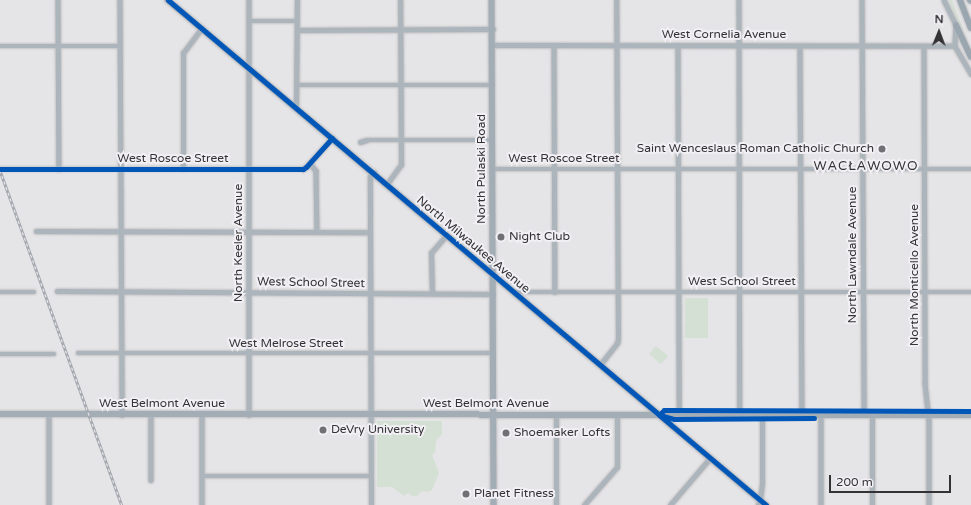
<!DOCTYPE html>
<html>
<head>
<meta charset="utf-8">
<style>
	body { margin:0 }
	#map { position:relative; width:971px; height:505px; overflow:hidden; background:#e5e4e6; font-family:"Varela Round",sans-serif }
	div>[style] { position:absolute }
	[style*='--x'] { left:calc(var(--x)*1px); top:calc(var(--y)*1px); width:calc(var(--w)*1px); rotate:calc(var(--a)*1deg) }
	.green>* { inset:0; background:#d5e0d4 }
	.roads { filter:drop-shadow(0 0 1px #c1c0c2) drop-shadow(0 0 1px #c1c0c2) }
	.minor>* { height:4.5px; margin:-2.25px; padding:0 2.25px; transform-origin:2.25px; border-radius:2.25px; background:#acb4bc }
	.major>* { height:5.5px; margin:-2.75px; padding:0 2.75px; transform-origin:2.75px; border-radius:2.75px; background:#a3adb6 }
	.highway>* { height:6px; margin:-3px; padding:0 3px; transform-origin:3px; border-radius:3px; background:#9ba7b0 }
	.rail>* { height:2.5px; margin-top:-1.25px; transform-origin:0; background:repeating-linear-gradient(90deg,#f2f0f5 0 3px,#a6aab0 0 6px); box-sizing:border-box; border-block:1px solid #a6aab0 }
	.cycleway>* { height:5px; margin:-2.5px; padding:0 2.5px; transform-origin:2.5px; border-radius:2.5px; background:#0057b8 }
	.dots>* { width:11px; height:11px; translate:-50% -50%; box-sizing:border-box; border:2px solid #f2f0f5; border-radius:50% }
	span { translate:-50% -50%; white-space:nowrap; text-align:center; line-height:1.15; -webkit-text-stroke:4px #f2f0f5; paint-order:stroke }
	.street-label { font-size:12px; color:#333234 }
	.poi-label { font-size:12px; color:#333234 }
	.right { translate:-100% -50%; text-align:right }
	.left { translate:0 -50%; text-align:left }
	.neighbourhood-label { font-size:13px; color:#333234; letter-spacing:1px }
	.north { position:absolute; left:919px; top:12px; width:40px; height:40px; -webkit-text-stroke:3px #f2f0f5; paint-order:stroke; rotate:1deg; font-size:11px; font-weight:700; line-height:16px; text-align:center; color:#333234 }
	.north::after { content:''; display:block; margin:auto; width:14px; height:18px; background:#333234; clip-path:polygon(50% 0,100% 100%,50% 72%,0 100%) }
	.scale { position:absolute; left:829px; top:475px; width:122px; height:18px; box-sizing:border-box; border:2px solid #333234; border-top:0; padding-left:5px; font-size:12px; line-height:14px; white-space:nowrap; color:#333234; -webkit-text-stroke:3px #f2f0f5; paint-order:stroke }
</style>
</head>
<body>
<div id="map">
	<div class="green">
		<i style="clip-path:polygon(948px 0,952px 0,971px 50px,963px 32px)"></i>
		<i style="clip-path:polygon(685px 298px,708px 298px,708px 338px,685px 338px)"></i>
		<i style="clip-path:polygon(656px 346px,668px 356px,661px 364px,649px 354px)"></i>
		<i style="clip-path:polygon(377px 421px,442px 421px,442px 434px,436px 441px,435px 453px,432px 455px,439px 473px,432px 490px,428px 492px,422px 491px,417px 496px,412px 496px,408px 493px,404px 496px,392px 487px,377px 487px)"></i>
	</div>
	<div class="roads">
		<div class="minor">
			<i style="--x:58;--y:0;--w:169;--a:89.7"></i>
			<i style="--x:120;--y:0;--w:415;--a:89.7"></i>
			<i style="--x:249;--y:0;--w:415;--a:90"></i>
			<i style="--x:739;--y:0;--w:415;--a:89.9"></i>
			<i style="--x:862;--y:0;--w:415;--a:89.7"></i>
			<i style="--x:944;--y:0;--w:28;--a:64"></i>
			<i style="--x:956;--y:25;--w:21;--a:93"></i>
			<i style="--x:955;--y:46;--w:32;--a:60"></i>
			<i style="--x:249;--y:21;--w:48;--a:0"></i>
			<i style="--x:297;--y:30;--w:196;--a:-0.3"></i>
			<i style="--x:493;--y:45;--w:462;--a:0.1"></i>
			<i style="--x:554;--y:45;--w:247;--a:89.8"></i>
			<i style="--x:678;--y:45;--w:370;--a:89.8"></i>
			<i style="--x:0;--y:46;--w:120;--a:0"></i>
			<i style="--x:800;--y:46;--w:369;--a:89.7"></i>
			<i style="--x:924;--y:46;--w:337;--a:89.8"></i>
			<i style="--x:925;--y:383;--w:37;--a:84"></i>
			<i style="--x:929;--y:420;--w:85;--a:90"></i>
			<i style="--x:298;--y:85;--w:195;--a:0"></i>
			<i style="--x:296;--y:108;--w:108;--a:-89.5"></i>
			<i style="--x:360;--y:142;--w:7;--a:-16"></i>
			<i style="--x:367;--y:140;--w:126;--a:0"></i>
			<i style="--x:310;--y:163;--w:10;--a:53"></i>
			<i style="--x:316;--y:171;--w:61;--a:89.1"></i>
			<i style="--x:0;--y:169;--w:303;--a:0"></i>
			<i style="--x:303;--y:169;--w:4;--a:-34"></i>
			<i style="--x:306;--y:167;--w:39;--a:-48"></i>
			<i style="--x:183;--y:169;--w:116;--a:-90"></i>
			<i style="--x:183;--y:53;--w:31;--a:-53"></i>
			<i style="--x:493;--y:169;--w:478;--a:0"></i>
			<i style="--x:387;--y:184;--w:24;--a:-54"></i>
			<i style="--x:401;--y:165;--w:165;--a:-90.3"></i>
			<i style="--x:36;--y:231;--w:334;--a:0.2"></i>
			<i style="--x:57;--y:291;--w:436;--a:0.4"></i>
			<i style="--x:0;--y:292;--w:34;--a:0"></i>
			<i style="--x:513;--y:292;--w:458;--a:0"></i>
			<i style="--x:432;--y:294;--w:41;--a:-91.4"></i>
			<i style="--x:431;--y:253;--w:23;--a:-49"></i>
			<i style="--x:78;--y:353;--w:416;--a:0"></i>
			<i style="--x:0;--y:354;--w:54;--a:0"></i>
			<i style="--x:600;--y:365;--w:28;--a:-52"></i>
			<i style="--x:617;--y:343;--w:4;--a:-76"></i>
			<i style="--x:618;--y:339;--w:339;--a:-90.3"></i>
			<i style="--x:49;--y:414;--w:91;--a:90"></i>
			<i style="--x:151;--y:415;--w:65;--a:90"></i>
			<i style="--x:202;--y:415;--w:90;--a:90"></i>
			<i style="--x:821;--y:415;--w:90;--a:90"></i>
			<i style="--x:202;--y:476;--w:168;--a:0"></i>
			<i style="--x:371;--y:505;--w:328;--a:-90.2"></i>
			<i style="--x:370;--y:177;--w:6;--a:-45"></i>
			<i style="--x:556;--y:505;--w:90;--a:-90"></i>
			<i style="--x:584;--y:505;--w:50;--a:-49"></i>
			<i style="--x:617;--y:467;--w:52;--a:-90"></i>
			<i style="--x:670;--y:505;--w:62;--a:-49.6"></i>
			<i style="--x:758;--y:505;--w:5;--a:-68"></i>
			<i style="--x:760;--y:500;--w:17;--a:-83"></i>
			<i style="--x:762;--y:483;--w:68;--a:-90"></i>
			<i style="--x:872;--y:505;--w:90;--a:-90"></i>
		</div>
		<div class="major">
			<i style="--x:168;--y:0;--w:783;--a:40.18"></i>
			<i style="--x:492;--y:0;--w:505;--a:89.77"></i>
			<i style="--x:0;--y:414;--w:971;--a:0.06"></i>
		</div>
		<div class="highway">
			<i style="--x:960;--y:0;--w:30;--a:69"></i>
			<i style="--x:970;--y:0;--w:1;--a:45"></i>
			<i style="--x:956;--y:25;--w:35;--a:65"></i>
		</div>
	</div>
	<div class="rail">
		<i style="--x:0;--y:170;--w:357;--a:70"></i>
	</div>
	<div class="cycleway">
		<i style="--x:168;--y:0;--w:783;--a:40.18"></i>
		<i style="--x:0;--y:169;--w:303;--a:0"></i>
		<i style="--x:303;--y:169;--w:4;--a:-34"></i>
		<i style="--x:306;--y:167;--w:39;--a:-48"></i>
		<i style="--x:659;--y:415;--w:7;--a:-45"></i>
		<i style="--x:664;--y:410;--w:307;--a:0.2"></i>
		<i style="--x:663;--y:416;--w:11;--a:15"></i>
		<i style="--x:674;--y:419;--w:140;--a:-0.4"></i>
	</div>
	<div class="dots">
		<i style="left:882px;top:149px;background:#717072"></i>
		<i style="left:501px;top:237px;background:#717072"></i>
		<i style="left:323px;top:430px;background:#717072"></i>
		<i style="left:506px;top:433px;background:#717072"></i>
		<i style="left:466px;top:494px;background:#717072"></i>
	</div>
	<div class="street-label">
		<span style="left:724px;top:35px">West Cornelia Avenue</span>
		<span style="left:173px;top:159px">West Roscoe Street</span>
		<span style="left:564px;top:159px">West Roscoe Street</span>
		<span style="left:482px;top:169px;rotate:-90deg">North Pulaski Road</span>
		<span style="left:239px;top:243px;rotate:-90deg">North Keeler Avenue</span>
		<span style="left:473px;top:245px;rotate:40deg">North Milwaukee Avenue</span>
		<span style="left:853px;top:255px;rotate:-90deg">North Lawndale Avenue</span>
		<span style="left:915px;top:275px;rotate:-90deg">North Monticello Avenue</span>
		<span style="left:742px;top:282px">West School Street</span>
		<span style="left:311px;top:283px;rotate:1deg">West School Street</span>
		<span style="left:286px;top:344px">West Melrose Street</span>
		<span style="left:162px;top:404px">West Belmont Avenue</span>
		<span style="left:486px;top:404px">West Belmont Avenue</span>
	</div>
	<div class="poi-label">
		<span class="right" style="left:874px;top:149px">Saint Wenceslaus Roman Catholic Church</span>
		<span class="left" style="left:509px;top:237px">Night Club</span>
		<span class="left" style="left:331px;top:430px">DeVry University</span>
		<span class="left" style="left:514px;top:433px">Shoemaker Lofts</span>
		<span class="left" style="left:474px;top:494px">Planet Fitness</span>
	</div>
	<div class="neighbourhood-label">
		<span style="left:866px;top:166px">WACŁAWOWO</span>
	</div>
	<div class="north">N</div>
	<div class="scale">200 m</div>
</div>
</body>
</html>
